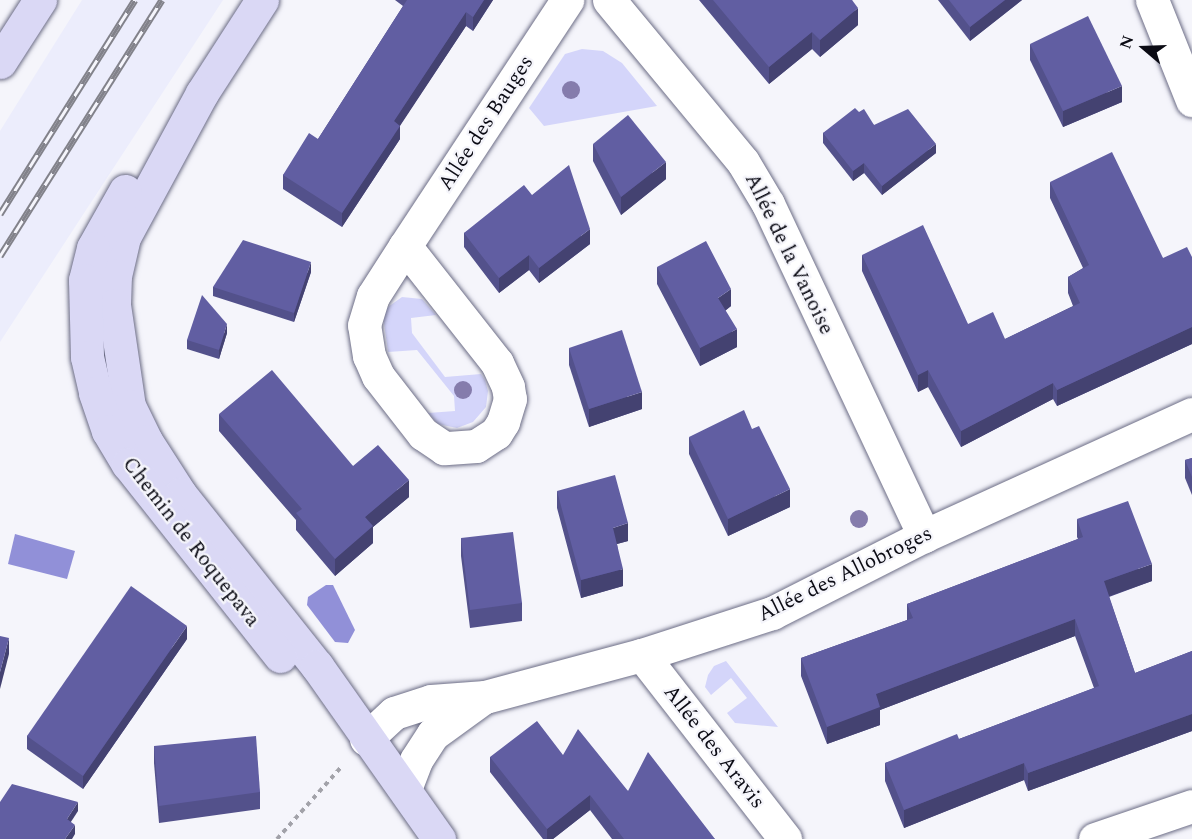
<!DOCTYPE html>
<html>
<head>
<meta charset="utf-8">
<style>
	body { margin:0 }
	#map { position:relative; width:1192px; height:839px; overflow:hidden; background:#f5f5fb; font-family:Spectral,serif }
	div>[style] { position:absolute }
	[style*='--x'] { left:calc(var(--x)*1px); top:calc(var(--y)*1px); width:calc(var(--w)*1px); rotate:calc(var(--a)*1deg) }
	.built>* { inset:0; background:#ecedfc }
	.green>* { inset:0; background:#d4d5fa }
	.water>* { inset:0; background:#9190d8 }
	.path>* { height:4px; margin-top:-2px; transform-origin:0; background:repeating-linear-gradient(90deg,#a2a2a9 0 4.5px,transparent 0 9px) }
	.roads { filter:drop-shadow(0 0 2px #6c6d86) drop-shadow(0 0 2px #6c6d86) }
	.street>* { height:33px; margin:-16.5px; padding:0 16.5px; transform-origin:16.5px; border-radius:16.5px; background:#fff }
	.secondary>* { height:33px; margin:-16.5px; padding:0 16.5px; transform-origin:16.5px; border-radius:16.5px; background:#dad8f5 }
	.rail>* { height:7px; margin-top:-3.5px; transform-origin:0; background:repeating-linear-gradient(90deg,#f5f5fb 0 14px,#82828a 0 28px); box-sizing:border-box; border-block:2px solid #82828a }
	.trees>* { width:18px; height:18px; margin:-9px; border-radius:50%; background:#857cac }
	.wall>* { inset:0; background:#53518b }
	.shaded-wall>* { inset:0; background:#444271 }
	.building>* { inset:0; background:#615ea2 }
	span { translate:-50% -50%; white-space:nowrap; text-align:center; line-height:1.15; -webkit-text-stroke:4.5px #f5f5fb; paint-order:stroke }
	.street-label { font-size:21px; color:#0b0b14 }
	.north { position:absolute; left:1114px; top:18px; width:60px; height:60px; -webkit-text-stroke:4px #f5f5fb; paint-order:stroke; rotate:289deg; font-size:16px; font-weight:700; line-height:24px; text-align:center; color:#0b0b14 }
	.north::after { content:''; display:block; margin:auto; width:21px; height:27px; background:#0b0b14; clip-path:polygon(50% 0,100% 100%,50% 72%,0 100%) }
</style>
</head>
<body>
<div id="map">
	<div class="built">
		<i style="clip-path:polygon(82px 0,223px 0,0 342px,0 131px)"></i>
	</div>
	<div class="green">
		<i style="clip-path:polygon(582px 49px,603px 51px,622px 63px,657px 106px,544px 126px,529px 108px,565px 54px)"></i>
		<i style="clip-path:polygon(402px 297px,422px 299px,436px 315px,411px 318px,412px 333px,445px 377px,481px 374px,485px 380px,488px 391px,486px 407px,473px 422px,457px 428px,438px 424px,428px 413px,455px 411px,454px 396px,417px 350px,388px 352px,383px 316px,388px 307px)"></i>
		<i style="clip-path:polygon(726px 661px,778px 727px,735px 723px,727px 713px,747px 698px,731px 678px,711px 695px,705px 687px,708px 675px,714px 666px)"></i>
	</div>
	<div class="water">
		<i style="clip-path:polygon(15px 534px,75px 551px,67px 579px,8px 564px)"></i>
		<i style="clip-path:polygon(326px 585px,333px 585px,355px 630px,348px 643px,335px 642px,307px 605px,308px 597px)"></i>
	</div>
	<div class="path">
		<i style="--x:277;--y:839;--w:98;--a:-48.3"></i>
	</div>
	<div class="roads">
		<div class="street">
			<i style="--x:609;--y:0;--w:210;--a:50.4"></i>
			<i style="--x:743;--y:162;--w:49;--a:59.2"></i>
			<i style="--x:768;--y:204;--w:367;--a:64.8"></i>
			<i style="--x:1152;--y:0;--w:108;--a:68.2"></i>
			<i style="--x:405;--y:246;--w:149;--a:51.8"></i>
			<i style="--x:497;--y:363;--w:26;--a:65"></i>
			<i style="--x:508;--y:387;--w:12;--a:81"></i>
			<i style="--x:510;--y:399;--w:24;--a:107"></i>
			<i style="--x:503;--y:422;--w:13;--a:122"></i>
			<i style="--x:496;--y:433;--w:24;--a:147"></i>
			<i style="--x:476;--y:446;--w:32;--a:176"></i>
			<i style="--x:444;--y:448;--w:25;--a:-146"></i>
			<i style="--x:423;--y:434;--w:73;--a:-127.8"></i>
			<i style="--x:378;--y:376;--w:22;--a:-114"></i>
			<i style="--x:369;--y:356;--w:31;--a:-99"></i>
			<i style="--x:364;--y:325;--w:30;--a:-73"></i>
			<i style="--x:373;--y:296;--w:59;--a:-57.4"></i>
			<i style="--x:405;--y:246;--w:295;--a:-56.6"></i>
			<i style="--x:642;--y:655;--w:233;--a:52.1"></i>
			<i style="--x:366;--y:739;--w:38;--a:-43"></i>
			<i style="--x:394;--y:713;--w:39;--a:-18"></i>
			<i style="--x:431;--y:701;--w:54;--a:-4.2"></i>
			<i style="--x:485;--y:697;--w:163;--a:-15"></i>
			<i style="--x:642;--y:655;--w:137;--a:-17.9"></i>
			<i style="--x:772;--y:613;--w:170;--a:-26.9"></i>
			<i style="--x:924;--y:536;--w:294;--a:-24.5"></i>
			<i style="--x:405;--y:789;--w:31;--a:-69"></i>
			<i style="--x:416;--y:760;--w:31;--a:-57"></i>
			<i style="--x:433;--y:734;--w:62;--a:-35.8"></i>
			<i style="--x:1095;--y:839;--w:102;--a:-18.8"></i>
		</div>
		<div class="secondary">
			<i style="--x:262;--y:0;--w:111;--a:122.8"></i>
			<i style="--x:202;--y:93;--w:164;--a:118.4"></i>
			<i style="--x:124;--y:237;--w:39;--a:103"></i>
			<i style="--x:115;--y:275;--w:30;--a:92"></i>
			<i style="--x:114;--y:305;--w:102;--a:81.6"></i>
			<i style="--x:129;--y:406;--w:39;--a:64"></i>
			<i style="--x:146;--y:441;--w:63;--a:57.3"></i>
			<i style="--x:180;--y:494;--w:220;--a:51.5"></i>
			<i style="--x:317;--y:666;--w:212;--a:54.8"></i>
			<i style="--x:0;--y:62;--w:74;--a:-57.2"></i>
			<i style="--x:125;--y:191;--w:65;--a:119.3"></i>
			<i style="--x:93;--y:248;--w:33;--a:104"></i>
			<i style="--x:85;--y:280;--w:77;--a:88.5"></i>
			<i style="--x:87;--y:357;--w:37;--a:77"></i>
			<i style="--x:95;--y:393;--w:40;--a:71.1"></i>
			<i style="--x:108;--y:431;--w:39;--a:59"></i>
			<i style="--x:128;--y:464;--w:245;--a:51.6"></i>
		</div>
	</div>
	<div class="rail">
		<i style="--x:0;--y:214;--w:253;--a:-57.8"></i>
		<i style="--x:0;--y:256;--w:303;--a:-57.7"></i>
	</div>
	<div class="trees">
		<i style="left:571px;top:90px"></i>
		<i style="left:463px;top:390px"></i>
		<i style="left:859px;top:519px"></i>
	</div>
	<div class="wall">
		<i style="clip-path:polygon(395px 0,493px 0,473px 31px,466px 26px,400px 125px,400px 139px,342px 227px,283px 189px,283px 175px,318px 139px,403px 6px)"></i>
		<i style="clip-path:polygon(699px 0,852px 0,858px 25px,820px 57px,812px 49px,769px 84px)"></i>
		<i style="clip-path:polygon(938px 0,1022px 0,970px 41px)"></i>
		<i style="clip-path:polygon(1030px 44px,1122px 102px,1063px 127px,1030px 60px)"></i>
		<i style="clip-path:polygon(859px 112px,874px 125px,936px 153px,882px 195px,864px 173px,853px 181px,823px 143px,823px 133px)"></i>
		<i style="clip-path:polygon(593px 144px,666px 179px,621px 215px,593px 161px)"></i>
		<i style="clip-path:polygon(1050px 182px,1163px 258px,1192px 257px,1192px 344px,1057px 406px,1053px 399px,961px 447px,928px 387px,918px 392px,862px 271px,862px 255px,968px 324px,1005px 339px,1073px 306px,1068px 293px,1068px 277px,1083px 268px,1050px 198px)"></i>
		<i style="clip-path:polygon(532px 195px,590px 244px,539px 283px,529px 270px,499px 293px,464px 247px,464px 233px)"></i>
		<i style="clip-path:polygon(657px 267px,731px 306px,725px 311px,737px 347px,700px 366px,657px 284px)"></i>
		<i style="clip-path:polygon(311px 272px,294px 322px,213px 296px,213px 287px)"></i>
		<i style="clip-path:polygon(227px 333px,219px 359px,187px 349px,187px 340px)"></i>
		<i style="clip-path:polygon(569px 348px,642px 409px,589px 427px,569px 365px)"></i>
		<i style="clip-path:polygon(219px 414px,353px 466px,409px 497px,373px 527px,373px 543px,335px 576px,296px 530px,296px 520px,219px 431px)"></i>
		<i style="clip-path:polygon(689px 437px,790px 507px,728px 536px,689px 454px)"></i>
		<i style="clip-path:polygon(1192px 458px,1192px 495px,1185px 478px,1185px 460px)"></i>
		<i style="clip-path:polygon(557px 491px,628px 541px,617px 544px,623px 586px,581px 598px,557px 508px)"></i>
		<i style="clip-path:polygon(1077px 519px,1152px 581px,1109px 597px,1135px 673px,1192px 651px,1192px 731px,1028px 791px,1024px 780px,904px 828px,885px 781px,885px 763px,959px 739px,1094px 688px,1075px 636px,880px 710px,880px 725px,827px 744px,801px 676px,801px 658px,907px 620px,907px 604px,1078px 539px,1077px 537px)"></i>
		<i style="clip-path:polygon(461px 538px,522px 603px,522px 621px,470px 628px,461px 556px)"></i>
		<i style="clip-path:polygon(187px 639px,83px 789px,27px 749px,27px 736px)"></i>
		<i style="clip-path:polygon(154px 746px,260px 792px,260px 809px,159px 823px,154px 763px)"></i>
		<i style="clip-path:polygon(563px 755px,628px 791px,715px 839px,612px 839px,590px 810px,553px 839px,543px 839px,490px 772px,490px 757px)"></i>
	</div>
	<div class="shaded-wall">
		<i style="clip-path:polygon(484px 0,493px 0,473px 31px,473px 17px)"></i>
		<i style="clip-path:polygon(1005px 0,1022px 0,970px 41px,970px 27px)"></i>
		<i style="clip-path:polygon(858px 8px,858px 25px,820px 57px,820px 40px)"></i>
		<i style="clip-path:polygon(466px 12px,466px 26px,394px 135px,394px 121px)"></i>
		<i style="clip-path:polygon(812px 32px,812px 49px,769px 84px,769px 67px)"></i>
		<i style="clip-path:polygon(1122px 86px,1122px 102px,1063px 127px,1063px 111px)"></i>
		<i style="clip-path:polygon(400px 126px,400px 139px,342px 227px,342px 213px)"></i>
		<i style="clip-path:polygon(936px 144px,936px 153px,882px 195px,882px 186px)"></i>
		<i style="clip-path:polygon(666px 162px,666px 179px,621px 215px,621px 197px)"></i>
		<i style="clip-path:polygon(864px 163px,864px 173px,853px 181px,853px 171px)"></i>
		<i style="clip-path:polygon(590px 229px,590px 244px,539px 283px,539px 268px)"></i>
		<i style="clip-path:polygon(529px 255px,529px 270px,499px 293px,499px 278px)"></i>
		<i style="clip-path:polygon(311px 262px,311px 272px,294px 322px,294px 313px)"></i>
		<i style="clip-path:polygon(731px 289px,731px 306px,718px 316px,718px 298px)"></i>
		<i style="clip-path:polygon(227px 324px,227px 333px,219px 359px,219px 350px)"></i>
		<i style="clip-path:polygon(1192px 327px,1192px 344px,1057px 406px,1057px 390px)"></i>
		<i style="clip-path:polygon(737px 329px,737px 347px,700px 366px,700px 348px)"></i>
		<i style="clip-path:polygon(928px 370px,928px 387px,918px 392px,918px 375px)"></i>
		<i style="clip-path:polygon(1053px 383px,1053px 399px,961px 447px,961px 431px)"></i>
		<i style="clip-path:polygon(642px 392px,642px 409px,589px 427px,589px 409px)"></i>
		<i style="clip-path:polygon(409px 480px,409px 497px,373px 527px,373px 543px,335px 576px,335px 559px,365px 517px)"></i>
		<i style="clip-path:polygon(790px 489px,790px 507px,728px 536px,728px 519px)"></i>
		<i style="clip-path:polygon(628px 523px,628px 541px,613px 545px,613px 528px)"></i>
		<i style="clip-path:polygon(1152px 564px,1152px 581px,1104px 598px,1104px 581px)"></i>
		<i style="clip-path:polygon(623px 569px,623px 586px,581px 598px,581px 580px)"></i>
		<i style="clip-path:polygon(1075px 619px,1075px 636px,880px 710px,880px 725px,827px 744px,827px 727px,876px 694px)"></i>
		<i style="clip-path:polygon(187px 626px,187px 639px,83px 789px,83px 776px)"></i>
		<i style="clip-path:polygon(9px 638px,9px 654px,0 689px,0 672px)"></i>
		<i style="clip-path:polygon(1192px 714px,1192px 731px,1028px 791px,1028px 773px)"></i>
		<i style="clip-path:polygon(1024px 763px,1024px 780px,904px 828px,904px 810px)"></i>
		<i style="clip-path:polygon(590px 795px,590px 810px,553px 839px,547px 839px,547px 829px)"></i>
		<i style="clip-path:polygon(78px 802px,78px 811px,67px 828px,67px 819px)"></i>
		<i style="clip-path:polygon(75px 825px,75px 834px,72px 839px,65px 839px)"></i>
	</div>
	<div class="building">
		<i style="clip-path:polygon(407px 0,484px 0,473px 17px,466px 12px,394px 121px,400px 126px,342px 213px,283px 175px,309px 133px,318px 139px)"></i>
		<i style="clip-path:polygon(713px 0,852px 0,858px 8px,820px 40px,812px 32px,769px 67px)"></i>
		<i style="clip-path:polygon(949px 0,1005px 0,970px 27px)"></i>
		<i style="clip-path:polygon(1088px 16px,1122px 86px,1063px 111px,1030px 44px)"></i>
		<i style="clip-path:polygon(855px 108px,859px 112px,864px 109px,874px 125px,908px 109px,936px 144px,882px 186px,864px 163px,853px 171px,823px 133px)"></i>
		<i style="clip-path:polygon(628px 115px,666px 162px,621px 197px,593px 144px)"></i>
		<i style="clip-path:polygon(1112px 152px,1163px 258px,1187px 247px,1192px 257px,1192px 327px,1057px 390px,1053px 383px,961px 431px,928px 370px,918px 375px,862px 255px,923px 225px,968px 324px,993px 312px,1005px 339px,1080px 303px,1068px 277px,1089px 265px,1050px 182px)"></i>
		<i style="clip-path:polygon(569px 165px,590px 229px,539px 268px,529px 255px,499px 278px,464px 233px,524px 185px,532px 195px)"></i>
		<i style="clip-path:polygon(243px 240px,311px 262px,294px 313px,213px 287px)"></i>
		<i style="clip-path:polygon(706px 241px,731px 289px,718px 298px,737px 329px,700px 348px,657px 267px)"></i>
		<i style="clip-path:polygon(202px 295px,227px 324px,219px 350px,187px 340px)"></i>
		<i style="clip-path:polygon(622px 330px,642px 392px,589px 409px,569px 348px)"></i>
		<i style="clip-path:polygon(272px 370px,353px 466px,378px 445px,409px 480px,365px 517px,373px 526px,335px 559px,296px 513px,302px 509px,219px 414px)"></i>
		<i style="clip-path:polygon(744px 410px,752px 429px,759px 426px,790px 489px,728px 519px,689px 437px)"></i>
		<i style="clip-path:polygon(1192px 458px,1192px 477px,1185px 460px)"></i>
		<i style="clip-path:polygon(615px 475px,628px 523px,613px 528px,623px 569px,581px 580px,557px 491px)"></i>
		<i style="clip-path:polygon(1128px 501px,1152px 564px,1104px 581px,1135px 673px,1192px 651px,1192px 714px,1028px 773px,1024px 763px,904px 810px,885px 763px,957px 734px,959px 739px,1099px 686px,1075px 619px,876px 694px,880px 707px,827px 727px,801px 658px,913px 618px,907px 604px,1083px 537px,1077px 519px)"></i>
		<i style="clip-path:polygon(513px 532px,522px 603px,470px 610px,461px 538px)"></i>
		<i style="clip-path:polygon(131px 586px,187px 626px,83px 776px,27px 736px)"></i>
		<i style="clip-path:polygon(0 636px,9px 638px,0 672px)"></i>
		<i style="clip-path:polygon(537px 721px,563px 755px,578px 729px,628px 791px,648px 752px,715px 839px,624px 839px,590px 795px,547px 829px,490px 757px)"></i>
		<i style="clip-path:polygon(256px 736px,260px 792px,159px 806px,154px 746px)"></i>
		<i style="clip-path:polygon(12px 784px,78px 802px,67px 819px,75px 825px,65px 839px,0 839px,0 802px)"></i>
	</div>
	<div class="street-label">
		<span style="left:486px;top:123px;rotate:-57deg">Allée des Bauges</span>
		<span style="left:789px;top:254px;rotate:64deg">Allée de la Vanoise</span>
		<span style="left:191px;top:542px;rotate:52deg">Chemin de Roquepava</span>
		<span style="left:845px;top:574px;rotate:-26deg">Allée des Allobroges</span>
		<span style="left:714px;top:747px;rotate:52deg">Allée des Aravis</span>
	</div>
	<div class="north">N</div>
</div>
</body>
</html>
